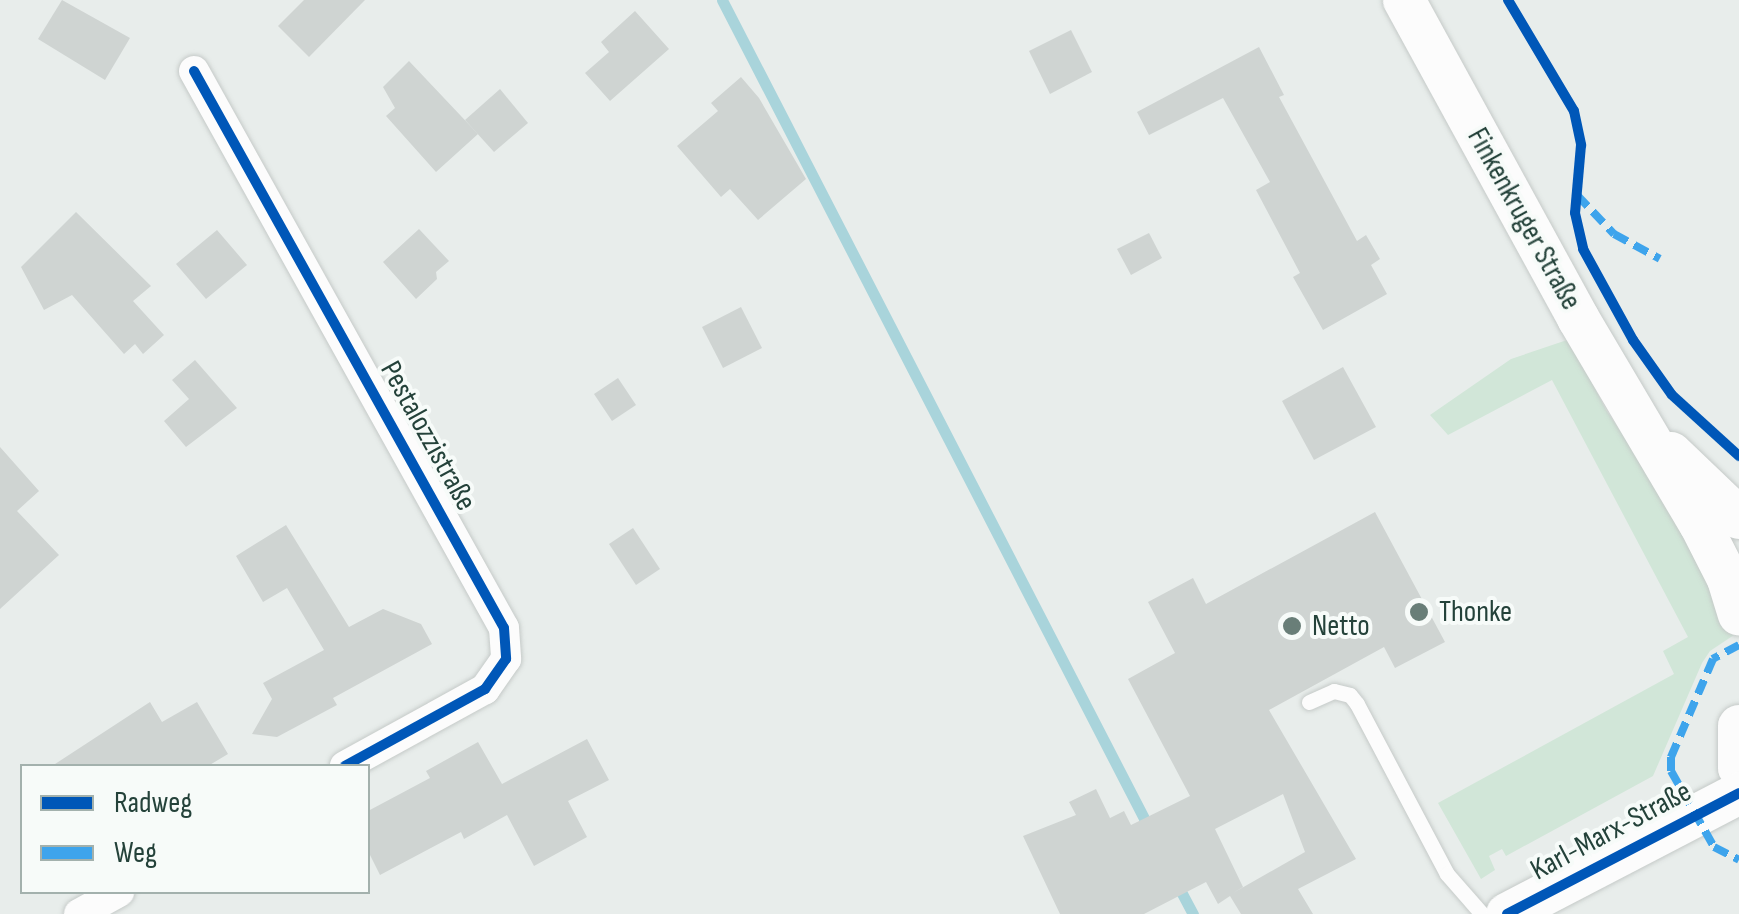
<!DOCTYPE html>
<html>
<head>
<meta charset="utf-8">
<style>
	body { margin:0 }
	#map { position:relative; width:1739px; height:914px; overflow:hidden; background:#e8edeb; font-family:"Sofia Sans Condensed",sans-serif }
	div>[style] { position:absolute }
	[style*='--x'] { left:calc(var(--x)*1px); top:calc(var(--y)*1px); width:calc(var(--w)*1px); rotate:calc(var(--a)*1deg) }
	.green>* { inset:0; background:#d1e6d8 }
	.stream>* { height:11px; margin:-5.5px; padding:0 5.5px; transform-origin:5.5px; border-radius:5.5px; background:#a9d4db }
	.building>* { inset:0; background:#cfd4d2 }
	.roads { filter:drop-shadow(0 0 2px #c5cac8) drop-shadow(0 0 2px #c5cac8) }
	.lane>* { height:15px; margin:-7.5px; padding:0 7.5px; transform-origin:7.5px; border-radius:7.5px; background:#fcfcfc }
	.street>* { height:30px; margin:-15px; padding:0 15px; transform-origin:15px; border-radius:15px; background:#fcfcfc }
	.secondary>* { height:42px; margin:-21px; padding:0 21px; transform-origin:21px; border-radius:21px; background:#fcfcfc }
	.quiet>* { height:8px; margin-top:-4px; transform-origin:0; background:repeating-linear-gradient(90deg,#3ea4ec 0 15px,transparent 0 23px) }
	.cycleway>* { height:10px; margin:-5px; padding:0 5px; transform-origin:5px; border-radius:5px; background:#0057b8 }
	.dots>* { width:28px; height:28px; translate:-50% -50%; box-sizing:border-box; border:5px solid #f7fbf9; border-radius:50% }
	span { translate:-50% -50%; white-space:nowrap; text-align:center; line-height:1.15; -webkit-text-stroke:8px #f7fbf9; paint-order:stroke }
	.street-label { font-size:30px; color:#24423a }
	.poi-label { font-size:30px; color:#24423a }
	.left { translate:0 -50%; text-align:left }
	.legend { position:absolute; left:20px; top:764px; width:350px; height:130px; box-sizing:border-box; background:#f7fbf9; border:2px solid #a3b1ad; margin:0; padding:12px 18px; list-style:none; font-size:30px; color:#24423a }
	.legend li { display:flex; align-items:center; gap:20px; height:50px }
	.legend b { width:50px; border:2px solid #a3b1ad }
</style>
</head>
<body>
<div id="map">
	<div class="green">
		<i style="clip-path:polygon(1570px 339px,1606px 410px,1678px 517px,1734px 635px,1710px 651px,1702px 663px,1653px 776px,1506px 856px,1502px 849px,1489px 856px,1495px 870px,1481px 879px,1438px 803px,1674px 674px,1663px 651px,1688px 637px,1552px 380px,1448px 435px,1430px 415px,1511px 359px)"></i>
	</div>
	<div class="stream">
		<i style="--x:722;--y:0;--w:936;--a:62.72"></i>
		<i style="--x:1177;--y:884;--w:34;--a:62"></i>
	</div>
	<div class="building">
		<i style="clip-path:polygon(62px 0,130px 38px,105px 80px,38px 39px)"></i>
		<i style="clip-path:polygon(304px 0,365px 0,309px 57px,278px 26px)"></i>
		<i style="clip-path:polygon(635px 11px,669px 49px,610px 101px,585px 73px,609px 52px,601px 42px)"></i>
		<i style="clip-path:polygon(1071px 30px,1092px 72px,1050px 94px,1029px 51px)"></i>
		<i style="clip-path:polygon(1259px 47px,1284px 95px,1279px 97px,1357px 241px,1366px 235px,1380px 259px,1371px 265px,1387px 294px,1323px 330px,1293px 277px,1300px 273px,1256px 190px,1270px 182px,1223px 98px,1149px 135px,1137px 112px)"></i>
		<i style="clip-path:polygon(409px 61px,478px 134px,436px 172px,386px 116px,395px 108px,383px 87px)"></i>
		<i style="clip-path:polygon(741px 77px,759px 98px,806px 179px,758px 220px,730px 189px,721px 197px,677px 146px,718px 111px,711px 103px)"></i>
		<i style="clip-path:polygon(500px 89px,528px 123px,494px 152px,465px 120px)"></i>
		<i style="clip-path:polygon(76px 212px,151px 286px,133px 301px,164px 335px,143px 354px,135px 344px,124px 354px,72px 295px,44px 310px,21px 267px)"></i>
		<i style="clip-path:polygon(419px 229px,449px 261px,436px 272px,437px 279px,416px 299px,383px 262px)"></i>
		<i style="clip-path:polygon(217px 230px,247px 265px,206px 299px,176px 264px)"></i>
		<i style="clip-path:polygon(1149px 233px,1162px 258px,1131px 275px,1117px 249px)"></i>
		<i style="clip-path:polygon(741px 307px,762px 348px,723px 368px,702px 327px)"></i>
		<i style="clip-path:polygon(195px 360px,237px 408px,186px 447px,164px 421px,189px 399px,172px 380px)"></i>
		<i style="clip-path:polygon(1343px 367px,1376px 427px,1314px 460px,1282px 401px)"></i>
		<i style="clip-path:polygon(618px 378px,636px 405px,612px 421px,594px 394px)"></i>
		<i style="clip-path:polygon(0 447px,39px 491px,17px 511px,59px 555px,0 609px)"></i>
		<i style="clip-path:polygon(evenodd,1375px 512px,1445px 642px,1395px 668px,1384px 647px,1269px 710px,1356px 859px,1298px 889px,1313px 914px,1241px 914px,1230px 896px,1218px 904px,1206px 882px,1144px 914px,1060px 914px,1023px 836px,1076px 815px,1069px 802px,1096px 789px,1110px 818px,1124px 811px,1131px 825px,1190px 796px,1128px 679px,1175px 653px,1148px 602px,1193px 578px,1206px 604px,1375px 512px,1283px 794px,1305px 852px,1233px 893px,1243px 887px,1215px 829px,1283px 794px)"></i>
		<i style="clip-path:polygon(286px 525px,349px 627px,383px 609px,421px 624px,432px 644px,333px 698px,337px 705px,277px 737px,252px 734px,272px 699px,263px 683px,324px 650px,287px 588px,263px 602px,236px 556px)"></i>
		<i style="clip-path:polygon(633px 528px,660px 569px,636px 585px,609px 544px)"></i>
		<i style="clip-path:polygon(150px 702px,162px 722px,197px 702px,228px 754px,208px 766px,52px 766px)"></i>
		<i style="clip-path:polygon(587px 739px,609px 780px,568px 801px,587px 837px,534px 866px,507px 815px,464px 839px,461px 832px,380px 875px,368px 851px,368px 811px,430px 778px,426px 771px,478px 742px,502px 784px)"></i>
	</div>
	<div class="roads">
		<div class="lane">
			<i style="--x:1309;--y:702;--w:27;--a:-24"></i>
			<i style="--x:1334;--y:691;--w:16;--a:14"></i>
			<i style="--x:1350;--y:695;--w:11;--a:52"></i>
			<i style="--x:1357;--y:704;--w:192;--a:62.1"></i>
			<i style="--x:1447;--y:874;--w:53;--a:48.8"></i>
		</div>
		<div class="street">
			<i style="--x:194;--y:71;--w:637;--a:60.9"></i>
			<i style="--x:504;--y:628;--w:31;--a:86"></i>
			<i style="--x:506;--y:659;--w:37;--a:125"></i>
			<i style="--x:485;--y:689;--w:160;--a:151.2"></i>
			<i style="--x:79;--y:914;--w:46;--a:-28.8"></i>
		</div>
		<div class="secondary">
			<i style="--x:1404;--y:0;--w:362;--a:61.3"></i>
			<i style="--x:1578;--y:318;--w:239;--a:59.4"></i>
			<i style="--x:1700;--y:524;--w:62;--a:63"></i>
			<i style="--x:1728;--y:579;--w:37;--a:73"></i>
			<i style="--x:1671;--y:453;--w:94;--a:43.7"></i>
			<i style="--x:1739;--y:726;--w:42;--a:90"></i>
			<i style="--x:1507;--y:914;--w:262;--a:-27.5"></i>
		</div>
	</div>
	<div class="quiet">
		<i style="--x:1577;--y:195;--w:54;--a:46.5"></i>
		<i style="--x:1614;--y:234;--w:52;--a:28.5"></i>
		<i style="--x:1739;--y:645;--w:30;--a:152"></i>
		<i style="--x:1713;--y:659;--w:107;--a:113.2"></i>
		<i style="--x:1671;--y:757;--w:14;--a:90"></i>
		<i style="--x:1671;--y:771;--w:87;--a:60.5"></i>
		<i style="--x:1714;--y:847;--w:28;--a:27"></i>
	</div>
	<div class="cycleway">
		<i style="--x:1508;--y:0;--w:129;--a:59.3"></i>
		<i style="--x:1574;--y:111;--w:35;--a:78"></i>
		<i style="--x:1581;--y:145;--w:68;--a:95"></i>
		<i style="--x:1575;--y:213;--w:37;--a:77"></i>
		<i style="--x:1583;--y:249;--w:104;--a:61.2"></i>
		<i style="--x:1633;--y:340;--w:67;--a:54.7"></i>
		<i style="--x:1672;--y:395;--w:91;--a:42.3"></i>
		<i style="--x:194;--y:71;--w:637;--a:60.9"></i>
		<i style="--x:504;--y:628;--w:31;--a:86"></i>
		<i style="--x:506;--y:659;--w:37;--a:125"></i>
		<i style="--x:485;--y:689;--w:160;--a:151.2"></i>
		<i style="--x:1507;--y:914;--w:262;--a:-27.5"></i>
	</div>
	<div class="dots">
		<i style="left:1419px;top:612px;background:#697e78"></i>
		<i style="left:1292px;top:626px;background:#697e78"></i>
	</div>
	<div class="street-label">
		<span style="left:1524px;top:219px;rotate:61deg">Finkenkruger Straße</span>
		<span style="left:428px;top:436px;rotate:61deg">Pestalozzistraße</span>
		<span style="left:1611px;top:831px;rotate:-28deg">Karl-Marx-Straße</span>
	</div>
	<div class="poi-label">
		<span class="left" style="left:1439px;top:612px">Thonke</span>
		<span class="left" style="left:1312px;top:626px">Netto</span>
	</div>
	<ul class="legend">
	<li><b style="height:12px;background:#0057b8"></b>Radweg</li>
	<li><b style="height:12px;background:#3ea4ec"></b>Weg</li>
	</ul>
</div>
</body>
</html>
